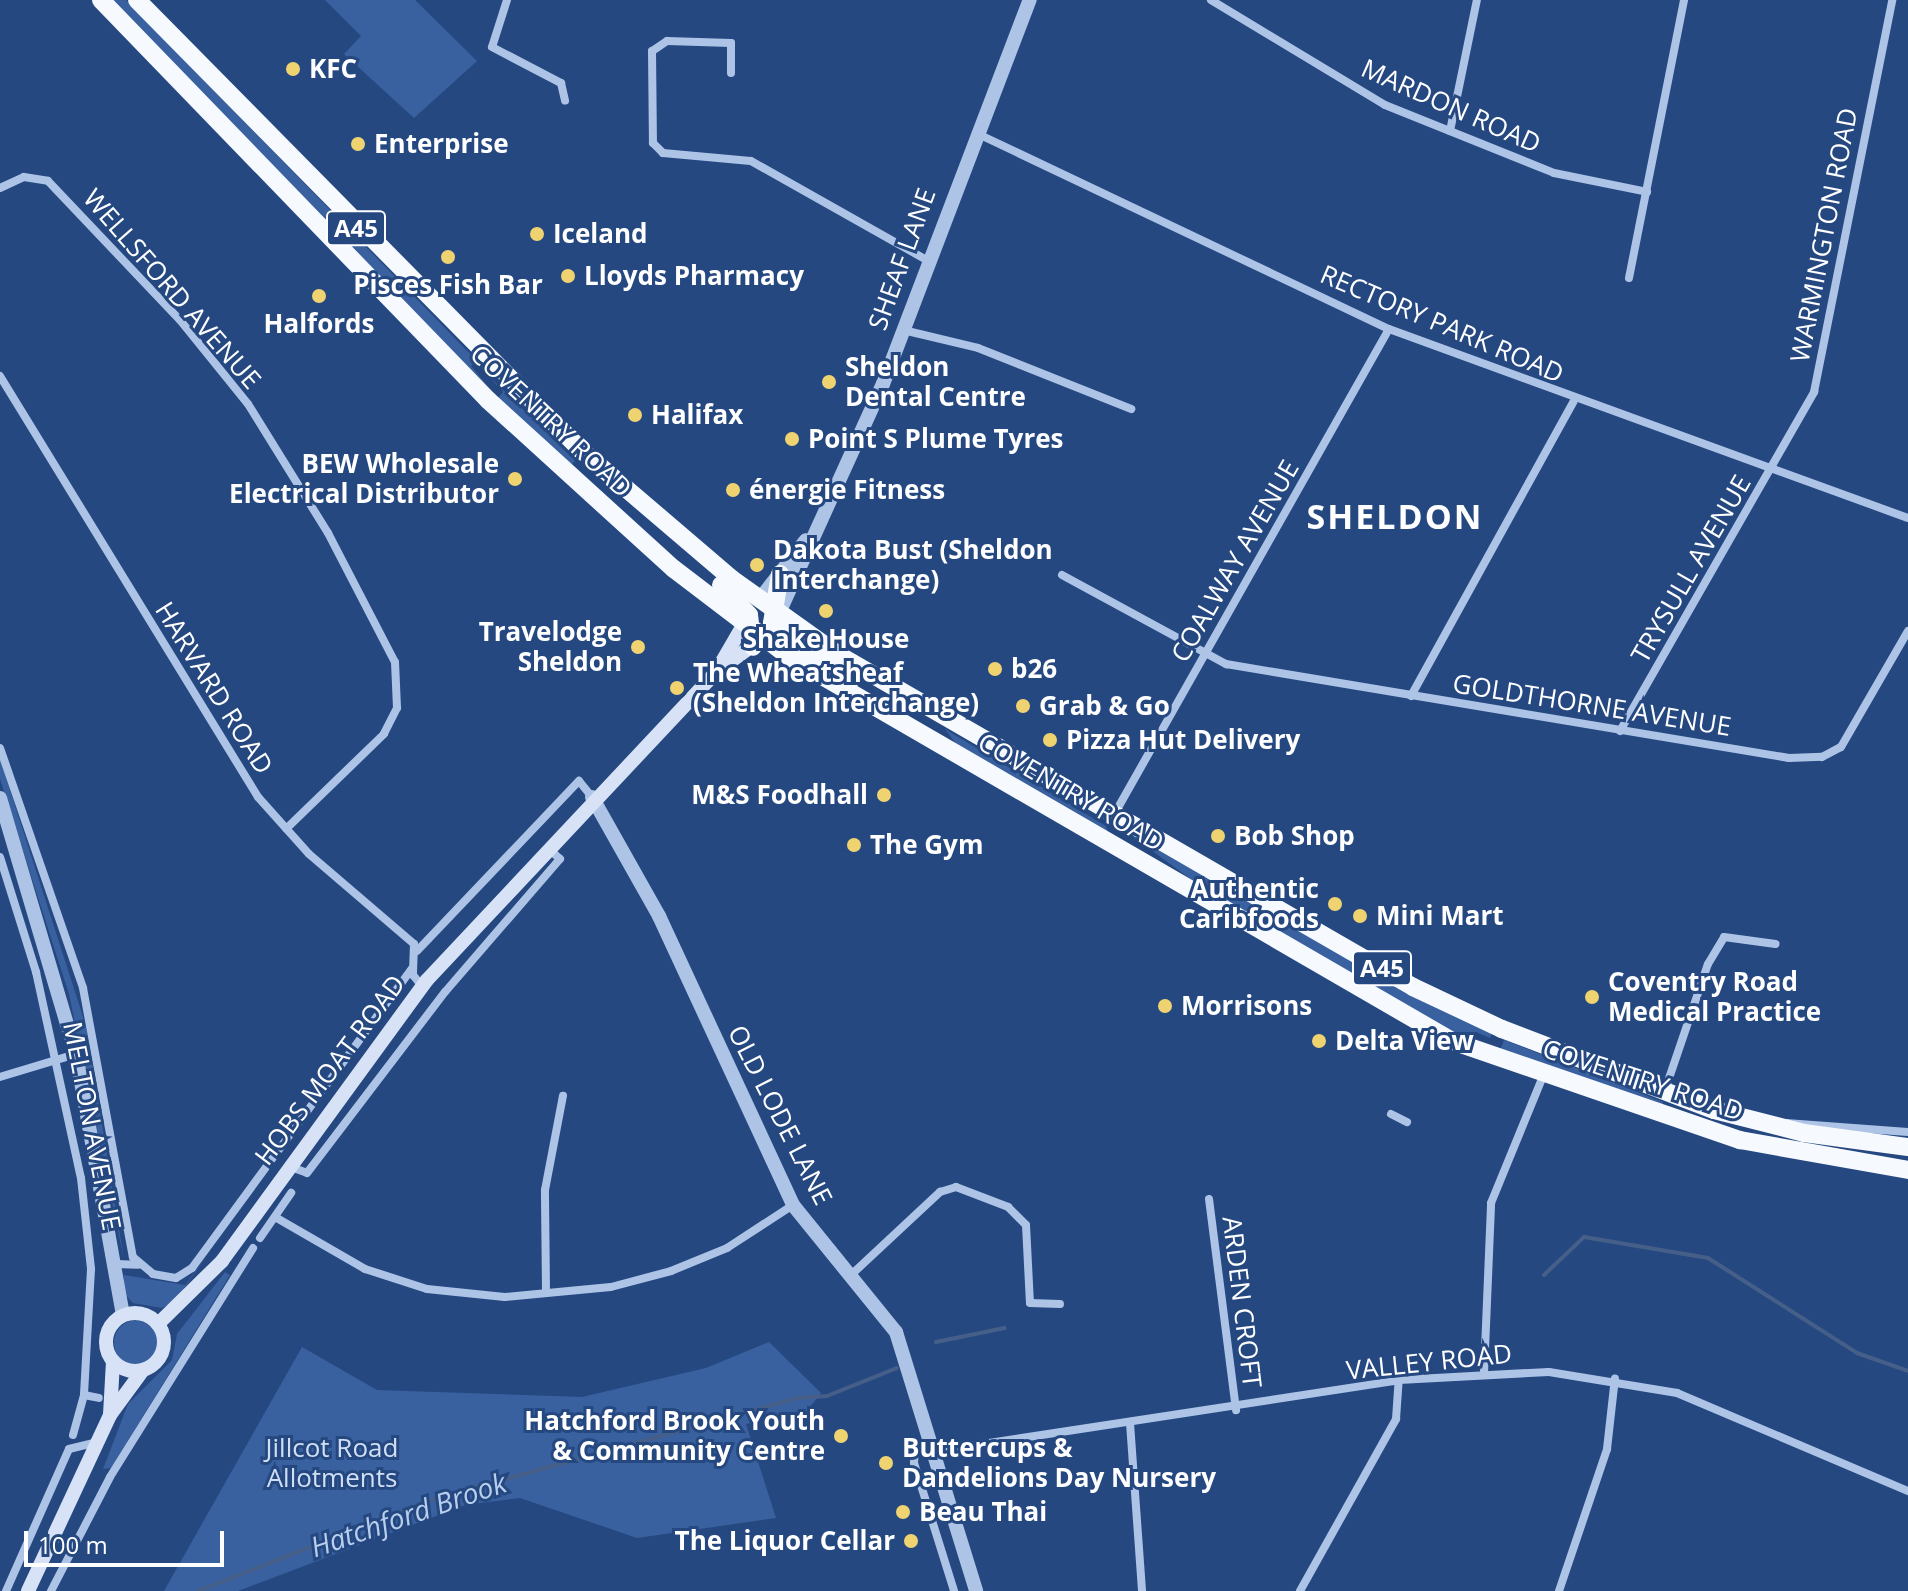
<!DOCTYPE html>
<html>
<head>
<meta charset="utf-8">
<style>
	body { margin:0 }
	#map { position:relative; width:1908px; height:1591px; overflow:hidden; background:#254881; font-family:"Open Sans",sans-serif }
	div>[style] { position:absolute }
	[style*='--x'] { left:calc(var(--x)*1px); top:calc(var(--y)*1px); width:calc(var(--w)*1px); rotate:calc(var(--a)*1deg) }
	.green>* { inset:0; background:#3a619f }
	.round { border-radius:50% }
	.stream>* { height:4px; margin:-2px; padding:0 2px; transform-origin:2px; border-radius:2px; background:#465f89 }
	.minor>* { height:8px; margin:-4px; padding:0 4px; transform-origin:4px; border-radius:4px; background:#adc4e7 }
	.tertiary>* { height:14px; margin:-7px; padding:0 7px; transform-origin:7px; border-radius:7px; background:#adc4e7 }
	.secondary>* { height:14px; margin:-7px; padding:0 7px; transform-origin:7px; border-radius:7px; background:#d7e2f6 }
	.secondary>.ring { margin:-7px; padding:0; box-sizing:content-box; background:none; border:14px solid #d7e2f6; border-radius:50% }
	.trunk>* { height:18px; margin:-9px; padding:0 9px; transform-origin:9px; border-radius:9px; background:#f6f9fe }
	.dots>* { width:22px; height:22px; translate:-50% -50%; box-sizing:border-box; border:4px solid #254881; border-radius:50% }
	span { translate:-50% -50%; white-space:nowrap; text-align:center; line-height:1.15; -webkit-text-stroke:6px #254881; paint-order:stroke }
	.shield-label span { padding:2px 6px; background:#254881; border:2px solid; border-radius:6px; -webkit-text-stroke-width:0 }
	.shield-label { font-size:24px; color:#fff; font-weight:700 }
	.poi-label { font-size:26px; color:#fff; font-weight:700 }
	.left { translate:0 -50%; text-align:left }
	.right { translate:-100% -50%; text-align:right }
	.street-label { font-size:26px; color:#fff }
	.park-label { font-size:26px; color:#d0dff5 }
	.water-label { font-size:28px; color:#b8ceee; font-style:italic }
	.district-label { font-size:34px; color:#fff; font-weight:700; letter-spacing:2px }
	.scale { position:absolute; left:24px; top:1531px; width:200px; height:36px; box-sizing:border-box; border:4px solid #fff; border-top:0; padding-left:10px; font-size:24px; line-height:28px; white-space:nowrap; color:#fff; -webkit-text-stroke:6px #254881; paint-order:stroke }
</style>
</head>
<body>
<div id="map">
	<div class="green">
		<i style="clip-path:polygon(110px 0,126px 0,477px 361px,471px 366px,490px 389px)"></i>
		<i style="clip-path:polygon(325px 0,415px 0,477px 61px,414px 118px,344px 54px,361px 36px)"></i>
		<i style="clip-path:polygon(484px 371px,575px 461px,569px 467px,498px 398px,503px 392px)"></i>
		<i style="clip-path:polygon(945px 729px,1106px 826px,1108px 833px,962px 752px)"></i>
		<i style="clip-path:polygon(0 759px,86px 1026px,124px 1260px,69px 994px,0 779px)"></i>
		<i style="clip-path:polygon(1117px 825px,1492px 1033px,1490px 1038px,1476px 1032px,1465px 1039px,1211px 894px)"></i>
		<i style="clip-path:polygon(1504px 1040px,1663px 1102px,1661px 1110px,1487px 1048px,1501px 1048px)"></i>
		<i style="clip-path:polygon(207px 1256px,174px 1302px,162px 1308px,133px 1303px,123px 1292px,124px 1275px,185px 1285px)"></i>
		<i style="clip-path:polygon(225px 1272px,230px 1275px,111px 1468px,103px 1469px,128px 1404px,172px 1360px,177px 1334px)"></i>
		<i class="round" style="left:114px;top:1320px;width:46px;height:46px"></i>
		<i style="clip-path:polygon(769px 1342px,821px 1393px,805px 1413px,746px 1424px,776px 1518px,637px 1538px,520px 1498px,465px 1505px,238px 1591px,164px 1591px,302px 1347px,377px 1390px,582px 1397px,706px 1368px)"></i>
	</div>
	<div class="stream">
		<i style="--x:1544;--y:1275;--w:55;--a:-43.5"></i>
		<i style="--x:1584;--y:1237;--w:126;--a:9.6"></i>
		<i style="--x:1708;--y:1258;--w:177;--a:32.5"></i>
		<i style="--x:1857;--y:1353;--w:54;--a:19.4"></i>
		<i style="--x:936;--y:1342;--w:70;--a:-11.5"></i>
		<i style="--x:198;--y:1591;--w:256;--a:-21.3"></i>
		<i style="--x:437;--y:1498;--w:374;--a:-15.5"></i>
		<i style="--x:797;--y:1398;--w:30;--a:-4"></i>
		<i style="--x:827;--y:1396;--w:75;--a:-21.8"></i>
	</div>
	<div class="minor">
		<i style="--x:507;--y:0;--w:49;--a:107.7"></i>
		<i style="--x:492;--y:47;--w:78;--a:27.6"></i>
		<i style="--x:561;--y:83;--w:18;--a:77"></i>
		<i style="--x:1211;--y:0;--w:203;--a:31.1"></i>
		<i style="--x:1385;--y:105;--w:182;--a:21.9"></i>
		<i style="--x:1554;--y:173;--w:95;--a:11.5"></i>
		<i style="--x:731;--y:73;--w:30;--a:-90"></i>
		<i style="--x:731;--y:43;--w:64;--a:-178.2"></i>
		<i style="--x:667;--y:41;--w:18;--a:146"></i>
		<i style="--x:652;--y:51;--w:92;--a:89.4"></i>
		<i style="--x:653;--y:143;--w:14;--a:45"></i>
		<i style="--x:663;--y:153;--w:88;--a:5.2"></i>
		<i style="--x:751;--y:161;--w:200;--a:29.4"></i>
		<i style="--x:1450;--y:131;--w:134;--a:-78.4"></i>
		<i style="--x:976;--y:133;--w:457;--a:25.4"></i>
		<i style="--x:1389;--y:329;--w:552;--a:20.01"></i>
		<i style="--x:0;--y:188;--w:26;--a:-25"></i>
		<i style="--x:24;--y:177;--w:24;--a:9"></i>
		<i style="--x:48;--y:181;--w:192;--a:46.5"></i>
		<i style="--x:180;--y:320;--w:108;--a:51"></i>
		<i style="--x:248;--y:404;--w:152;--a:58.2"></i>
		<i style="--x:328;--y:533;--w:145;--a:62.6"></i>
		<i style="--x:395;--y:662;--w:46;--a:87.5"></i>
		<i style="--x:397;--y:708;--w:29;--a:117"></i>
		<i style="--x:384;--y:734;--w:136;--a:135.9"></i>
		<i style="--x:1629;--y:278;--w:283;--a:-78.8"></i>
		<i style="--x:903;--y:330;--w:77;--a:13.5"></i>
		<i style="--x:978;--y:348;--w:165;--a:21.7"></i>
		<i style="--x:0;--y:376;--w:494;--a:58.5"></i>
		<i style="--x:258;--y:797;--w:76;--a:48.2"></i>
		<i style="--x:309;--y:854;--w:138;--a:40.6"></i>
		<i style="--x:414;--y:944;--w:31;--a:92"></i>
		<i style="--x:413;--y:975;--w:14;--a:51"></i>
		<i style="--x:1062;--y:575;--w:187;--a:28.5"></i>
		<i style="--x:1226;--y:664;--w:571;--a:9.48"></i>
		<i style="--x:1789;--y:758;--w:33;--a:-2"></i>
		<i style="--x:1822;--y:757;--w:21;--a:-28"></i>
		<i style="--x:1841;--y:747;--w:134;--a:-60"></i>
		<i style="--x:1411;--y:696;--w:337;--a:-61.1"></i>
		<i style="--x:1620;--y:731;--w:391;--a:-60.2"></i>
		<i style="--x:1814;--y:392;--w:400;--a:-78.7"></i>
		<i style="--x:0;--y:748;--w:254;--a:70.9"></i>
		<i style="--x:83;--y:988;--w:274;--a:79.5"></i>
		<i style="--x:133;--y:1257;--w:26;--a:40"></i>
		<i style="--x:153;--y:1274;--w:23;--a:10"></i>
		<i style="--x:176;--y:1278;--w:19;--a:-32"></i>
		<i style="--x:192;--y:1268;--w:372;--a:-53.7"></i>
		<i style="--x:1115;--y:813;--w:556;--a:-60.49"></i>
		<i style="--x:0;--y:857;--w:121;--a:72.6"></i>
		<i style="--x:36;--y:972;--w:211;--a:77.7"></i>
		<i style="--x:81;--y:1178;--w:92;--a:83.7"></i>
		<i style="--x:91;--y:1269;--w:126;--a:93.2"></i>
		<i style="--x:84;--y:1395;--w:15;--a:11"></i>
		<i style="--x:417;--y:951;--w:235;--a:-46.4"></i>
		<i style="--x:579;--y:781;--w:21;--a:51"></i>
		<i style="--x:0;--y:1077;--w:79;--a:-16.8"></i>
		<i style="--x:1664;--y:1093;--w:136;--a:-71.2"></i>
		<i style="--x:1708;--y:964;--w:31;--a:-59"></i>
		<i style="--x:1724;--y:937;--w:52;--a:7.7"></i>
		<i style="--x:1391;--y:1114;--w:18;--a:27"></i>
		<i style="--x:1786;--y:1123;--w:122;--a:4.2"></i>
		<i style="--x:288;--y:1166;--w:20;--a:20"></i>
		<i style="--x:307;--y:1173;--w:228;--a:-52.7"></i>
		<i style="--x:445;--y:992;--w:176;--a:-49.2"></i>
		<i style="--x:560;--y:859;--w:15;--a:-138"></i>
		<i style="--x:1209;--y:1199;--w:213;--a:82.7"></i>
		<i style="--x:275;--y:1217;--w:104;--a:30"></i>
		<i style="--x:365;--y:1269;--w:65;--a:17.9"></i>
		<i style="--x:427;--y:1289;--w:78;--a:5.9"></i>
		<i style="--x:505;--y:1297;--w:106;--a:-5.4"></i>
		<i style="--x:611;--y:1287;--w:62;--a:-14.9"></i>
		<i style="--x:671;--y:1271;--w:61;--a:-22.3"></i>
		<i style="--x:727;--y:1248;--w:79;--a:-33.1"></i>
		<i style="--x:260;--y:1238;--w:55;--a:-55.4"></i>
		<i style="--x:115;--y:1264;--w:23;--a:2"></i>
		<i style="--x:851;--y:1275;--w:122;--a:-43"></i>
		<i style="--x:940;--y:1192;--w:17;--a:-17"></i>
		<i style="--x:956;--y:1187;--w:56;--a:21"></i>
		<i style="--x:1008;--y:1207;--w:25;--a:45"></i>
		<i style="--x:1026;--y:1225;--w:78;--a:87.1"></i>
		<i style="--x:1030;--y:1303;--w:30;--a:2"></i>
		<i style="--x:546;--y:1292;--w:102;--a:-90.6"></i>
		<i style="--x:545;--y:1190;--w:96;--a:-79.2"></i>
		<i style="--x:1484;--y:1373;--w:170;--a:-87.6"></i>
		<i style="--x:1491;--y:1203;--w:137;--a:-67.7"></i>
		<i style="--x:1130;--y:1423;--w:168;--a:85.9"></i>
		<i style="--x:73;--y:1435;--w:41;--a:-74.6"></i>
		<i style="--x:935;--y:1445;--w:21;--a:163"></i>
		<i style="--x:915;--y:1451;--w:12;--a:95"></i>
		<i style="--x:914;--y:1463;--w:134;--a:72.6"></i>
		<i style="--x:937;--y:1451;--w:467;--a:-8.7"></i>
		<i style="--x:1399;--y:1380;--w:150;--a:-3.1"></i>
		<i style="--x:1549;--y:1372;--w:130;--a:9.3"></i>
		<i style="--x:1677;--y:1393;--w:251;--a:23"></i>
		<i style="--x:6;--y:1591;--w:155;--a:-66.1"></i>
		<i style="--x:69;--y:1449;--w:32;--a:-14"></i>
		<i style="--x:51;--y:1591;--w:128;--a:-62.6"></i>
		<i style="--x:110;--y:1477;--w:270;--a:-58"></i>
		<i style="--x:1300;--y:1591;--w:197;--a:-60.8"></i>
		<i style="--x:1396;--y:1419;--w:39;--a:-86"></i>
		<i style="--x:1559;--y:1591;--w:150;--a:-71.3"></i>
		<i style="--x:1607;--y:1449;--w:71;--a:-83.6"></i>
	</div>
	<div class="tertiary">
		<i style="--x:759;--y:600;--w:76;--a:-51.9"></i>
		<i style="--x:779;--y:613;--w:252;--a:-65.6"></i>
		<i style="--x:883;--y:384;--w:411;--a:-69.1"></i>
		<i style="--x:592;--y:797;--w:137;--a:60.6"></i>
		<i style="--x:659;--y:916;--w:319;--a:65.1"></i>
		<i style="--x:793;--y:1205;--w:164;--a:51"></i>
		<i style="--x:896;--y:1332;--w:271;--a:72.8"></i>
		<i style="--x:0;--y:798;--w:267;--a:73.5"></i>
		<i style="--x:76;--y:1054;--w:265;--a:79.8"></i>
	</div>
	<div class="secondary">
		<i style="--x:716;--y:672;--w:54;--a:-36"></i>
		<i class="ring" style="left:106px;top:1313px;width:44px;height:44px"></i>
		<i style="--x:158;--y:1324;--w:90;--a:-44.5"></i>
		<i style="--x:222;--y:1261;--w:348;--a:-53.9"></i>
		<i style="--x:427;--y:980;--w:422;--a:-46.8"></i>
		<i style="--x:716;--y:672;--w:66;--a:-59.9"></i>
		<i style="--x:110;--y:1415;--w:54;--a:-86.8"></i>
		<i style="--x:28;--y:1591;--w:194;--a:-65"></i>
		<i style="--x:110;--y:1415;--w:56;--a:-53.7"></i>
	</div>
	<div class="trunk">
		<i style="--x:101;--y:0;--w:557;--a:45.95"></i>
		<i style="--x:488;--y:400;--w:251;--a:42.3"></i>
		<i style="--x:674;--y:569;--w:147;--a:37.3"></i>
		<i style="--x:791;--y:658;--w:764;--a:30.09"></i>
		<i style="--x:1452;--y:1041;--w:305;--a:19"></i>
		<i style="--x:1740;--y:1140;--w:171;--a:10.1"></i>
		<i style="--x:137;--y:0;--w:632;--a:45.38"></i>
		<i style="--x:581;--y:450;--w:199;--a:40.5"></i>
		<i style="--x:732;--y:579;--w:129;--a:35.5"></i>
		<i style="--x:837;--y:654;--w:665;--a:30.03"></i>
		<i style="--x:1413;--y:987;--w:98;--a:25.3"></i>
		<i style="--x:1502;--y:1029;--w:227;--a:20.9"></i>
		<i style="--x:1714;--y:1110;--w:93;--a:14.3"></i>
		<i style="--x:1804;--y:1133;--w:105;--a:7.7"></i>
		<i style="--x:780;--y:574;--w:50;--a:99.3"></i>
		<i style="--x:772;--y:623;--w:97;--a:36.6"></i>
		<i style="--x:721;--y:585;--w:41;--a:47"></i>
		<i style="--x:749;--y:615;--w:32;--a:83"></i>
	</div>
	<div class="dots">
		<i style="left:293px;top:69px;background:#f0d371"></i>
		<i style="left:358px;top:144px;background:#f0d371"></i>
		<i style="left:537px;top:234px;background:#f0d371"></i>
		<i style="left:448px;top:257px;background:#f0d371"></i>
		<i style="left:568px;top:276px;background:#f0d371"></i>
		<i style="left:319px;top:296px;background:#f0d371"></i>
		<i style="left:829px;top:382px;background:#f0d371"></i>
		<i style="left:635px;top:415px;background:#f0d371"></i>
		<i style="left:792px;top:439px;background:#f0d371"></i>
		<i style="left:515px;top:479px;background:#f0d371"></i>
		<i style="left:733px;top:490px;background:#f0d371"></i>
		<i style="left:757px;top:565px;background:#f0d371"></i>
		<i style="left:826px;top:611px;background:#f0d371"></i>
		<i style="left:638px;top:647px;background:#f0d371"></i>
		<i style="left:995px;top:669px;background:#f0d371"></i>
		<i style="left:677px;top:688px;background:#f0d371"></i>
		<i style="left:1023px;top:706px;background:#f0d371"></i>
		<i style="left:1050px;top:740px;background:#f0d371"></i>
		<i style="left:884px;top:795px;background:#f0d371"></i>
		<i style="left:1218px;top:836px;background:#f0d371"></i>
		<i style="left:854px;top:845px;background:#f0d371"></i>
		<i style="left:1335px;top:904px;background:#f0d371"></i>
		<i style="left:1360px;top:916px;background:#f0d371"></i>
		<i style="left:1592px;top:997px;background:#f0d371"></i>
		<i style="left:1165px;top:1006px;background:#f0d371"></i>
		<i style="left:1319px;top:1041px;background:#f0d371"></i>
		<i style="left:841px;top:1436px;background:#f0d371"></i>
		<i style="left:886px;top:1463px;background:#f0d371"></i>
		<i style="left:903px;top:1512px;background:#f0d371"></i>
		<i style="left:911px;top:1541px;background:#f0d371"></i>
	</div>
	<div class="shield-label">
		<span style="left:356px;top:228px">A45</span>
		<span style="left:1382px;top:968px">A45</span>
	</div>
	<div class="poi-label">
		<span class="left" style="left:309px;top:69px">KFC</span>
		<span class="left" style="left:374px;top:144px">Enterprise</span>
		<span class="left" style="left:553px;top:234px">Iceland</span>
		<span class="left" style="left:584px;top:276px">Lloyds Pharmacy</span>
		<span style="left:448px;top:285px">Pisces Fish Bar</span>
		<span style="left:319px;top:324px">Halfords</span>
		<span class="left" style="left:845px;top:382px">Sheldon<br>Dental Centre</span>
		<span class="left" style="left:651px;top:415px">Halifax</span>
		<span class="left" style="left:808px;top:439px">Point S Plume Tyres</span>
		<span class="right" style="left:499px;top:479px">BEW Wholesale<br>Electrical Distributor</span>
		<span class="left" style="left:749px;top:490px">énergie Fitness</span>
		<span class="left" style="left:773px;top:565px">Dakota Bust (Sheldon<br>Interchange)</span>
		<span class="right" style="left:622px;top:647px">Travelodge<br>Sheldon</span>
		<span style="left:826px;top:639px">Shake House</span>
		<span class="left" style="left:1011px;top:669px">b26</span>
		<span class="left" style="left:693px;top:688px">The Wheatsheaf<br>(Sheldon Interchange)</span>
		<span class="left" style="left:1039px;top:706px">Grab &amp; Go</span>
		<span class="left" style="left:1066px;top:740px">Pizza Hut Delivery</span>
		<span class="right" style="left:868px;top:795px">M&amp;S Foodhall</span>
		<span class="left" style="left:1234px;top:836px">Bob Shop</span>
		<span class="left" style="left:870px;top:845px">The Gym</span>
		<span class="right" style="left:1319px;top:904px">Authentic<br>Caribfoods</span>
		<span class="left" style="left:1376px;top:916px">Mini Mart</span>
		<span class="left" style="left:1608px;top:997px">Coventry Road<br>Medical Practice</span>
		<span class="left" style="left:1181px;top:1006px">Morrisons</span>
		<span class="left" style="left:1335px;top:1041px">Delta View</span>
		<span class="right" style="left:825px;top:1436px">Hatchford Brook Youth<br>&amp; Community Centre</span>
		<span class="left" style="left:902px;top:1463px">Buttercups &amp;<br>Dandelions Day Nursery</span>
		<span class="left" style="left:919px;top:1512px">Beau Thai</span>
		<span class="right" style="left:895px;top:1541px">The Liquor Cellar</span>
	</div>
	<div class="street-label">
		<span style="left:1451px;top:106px;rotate:24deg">MARDON ROAD</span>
		<span style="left:1824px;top:235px;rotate:-79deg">WARMINGTON ROAD</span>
		<span style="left:902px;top:259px;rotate:-70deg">SHEAF LANE</span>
		<span style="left:172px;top:289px;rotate:49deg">WELLSFORD AVENUE</span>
		<span style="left:1442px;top:324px;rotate:23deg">RECTORY PARK ROAD</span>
		<span style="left:551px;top:421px;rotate:43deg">COVENTRY ROAD</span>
		<span style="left:1235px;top:561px;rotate:-60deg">COALWAY AVENUE</span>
		<span style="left:1691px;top:569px;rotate:-60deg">TRYSULL AVENUE</span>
		<span style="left:214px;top:688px;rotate:58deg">HARVARD ROAD</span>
		<span style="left:1592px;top:705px;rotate:9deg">GOLDTHORNE AVENUE</span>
		<span style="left:1071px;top:792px;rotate:30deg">COVENTRY ROAD</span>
		<span style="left:330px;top:1070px;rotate:-53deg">HOBS MOAT ROAD</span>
		<span style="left:1643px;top:1080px;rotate:18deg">COVENTRY ROAD</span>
		<span style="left:780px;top:1115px;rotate:63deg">OLD LODE LANE</span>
		<span style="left:92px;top:1126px;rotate:79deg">MELTON AVENUE</span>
		<span style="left:1242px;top:1302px;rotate:83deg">ARDEN CROFT</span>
		<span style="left:1429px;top:1362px;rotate:-6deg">VALLEY ROAD</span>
	</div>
	<div class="park-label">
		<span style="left:332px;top:1463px">Jillcot Road<br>Allotments</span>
	</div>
	<div class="water-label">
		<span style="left:408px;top:1514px;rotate:-19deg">Hatchford Brook</span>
	</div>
	<div class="district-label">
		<span style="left:1395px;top:517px">SHELDON</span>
	</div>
	<div class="scale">100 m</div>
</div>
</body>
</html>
